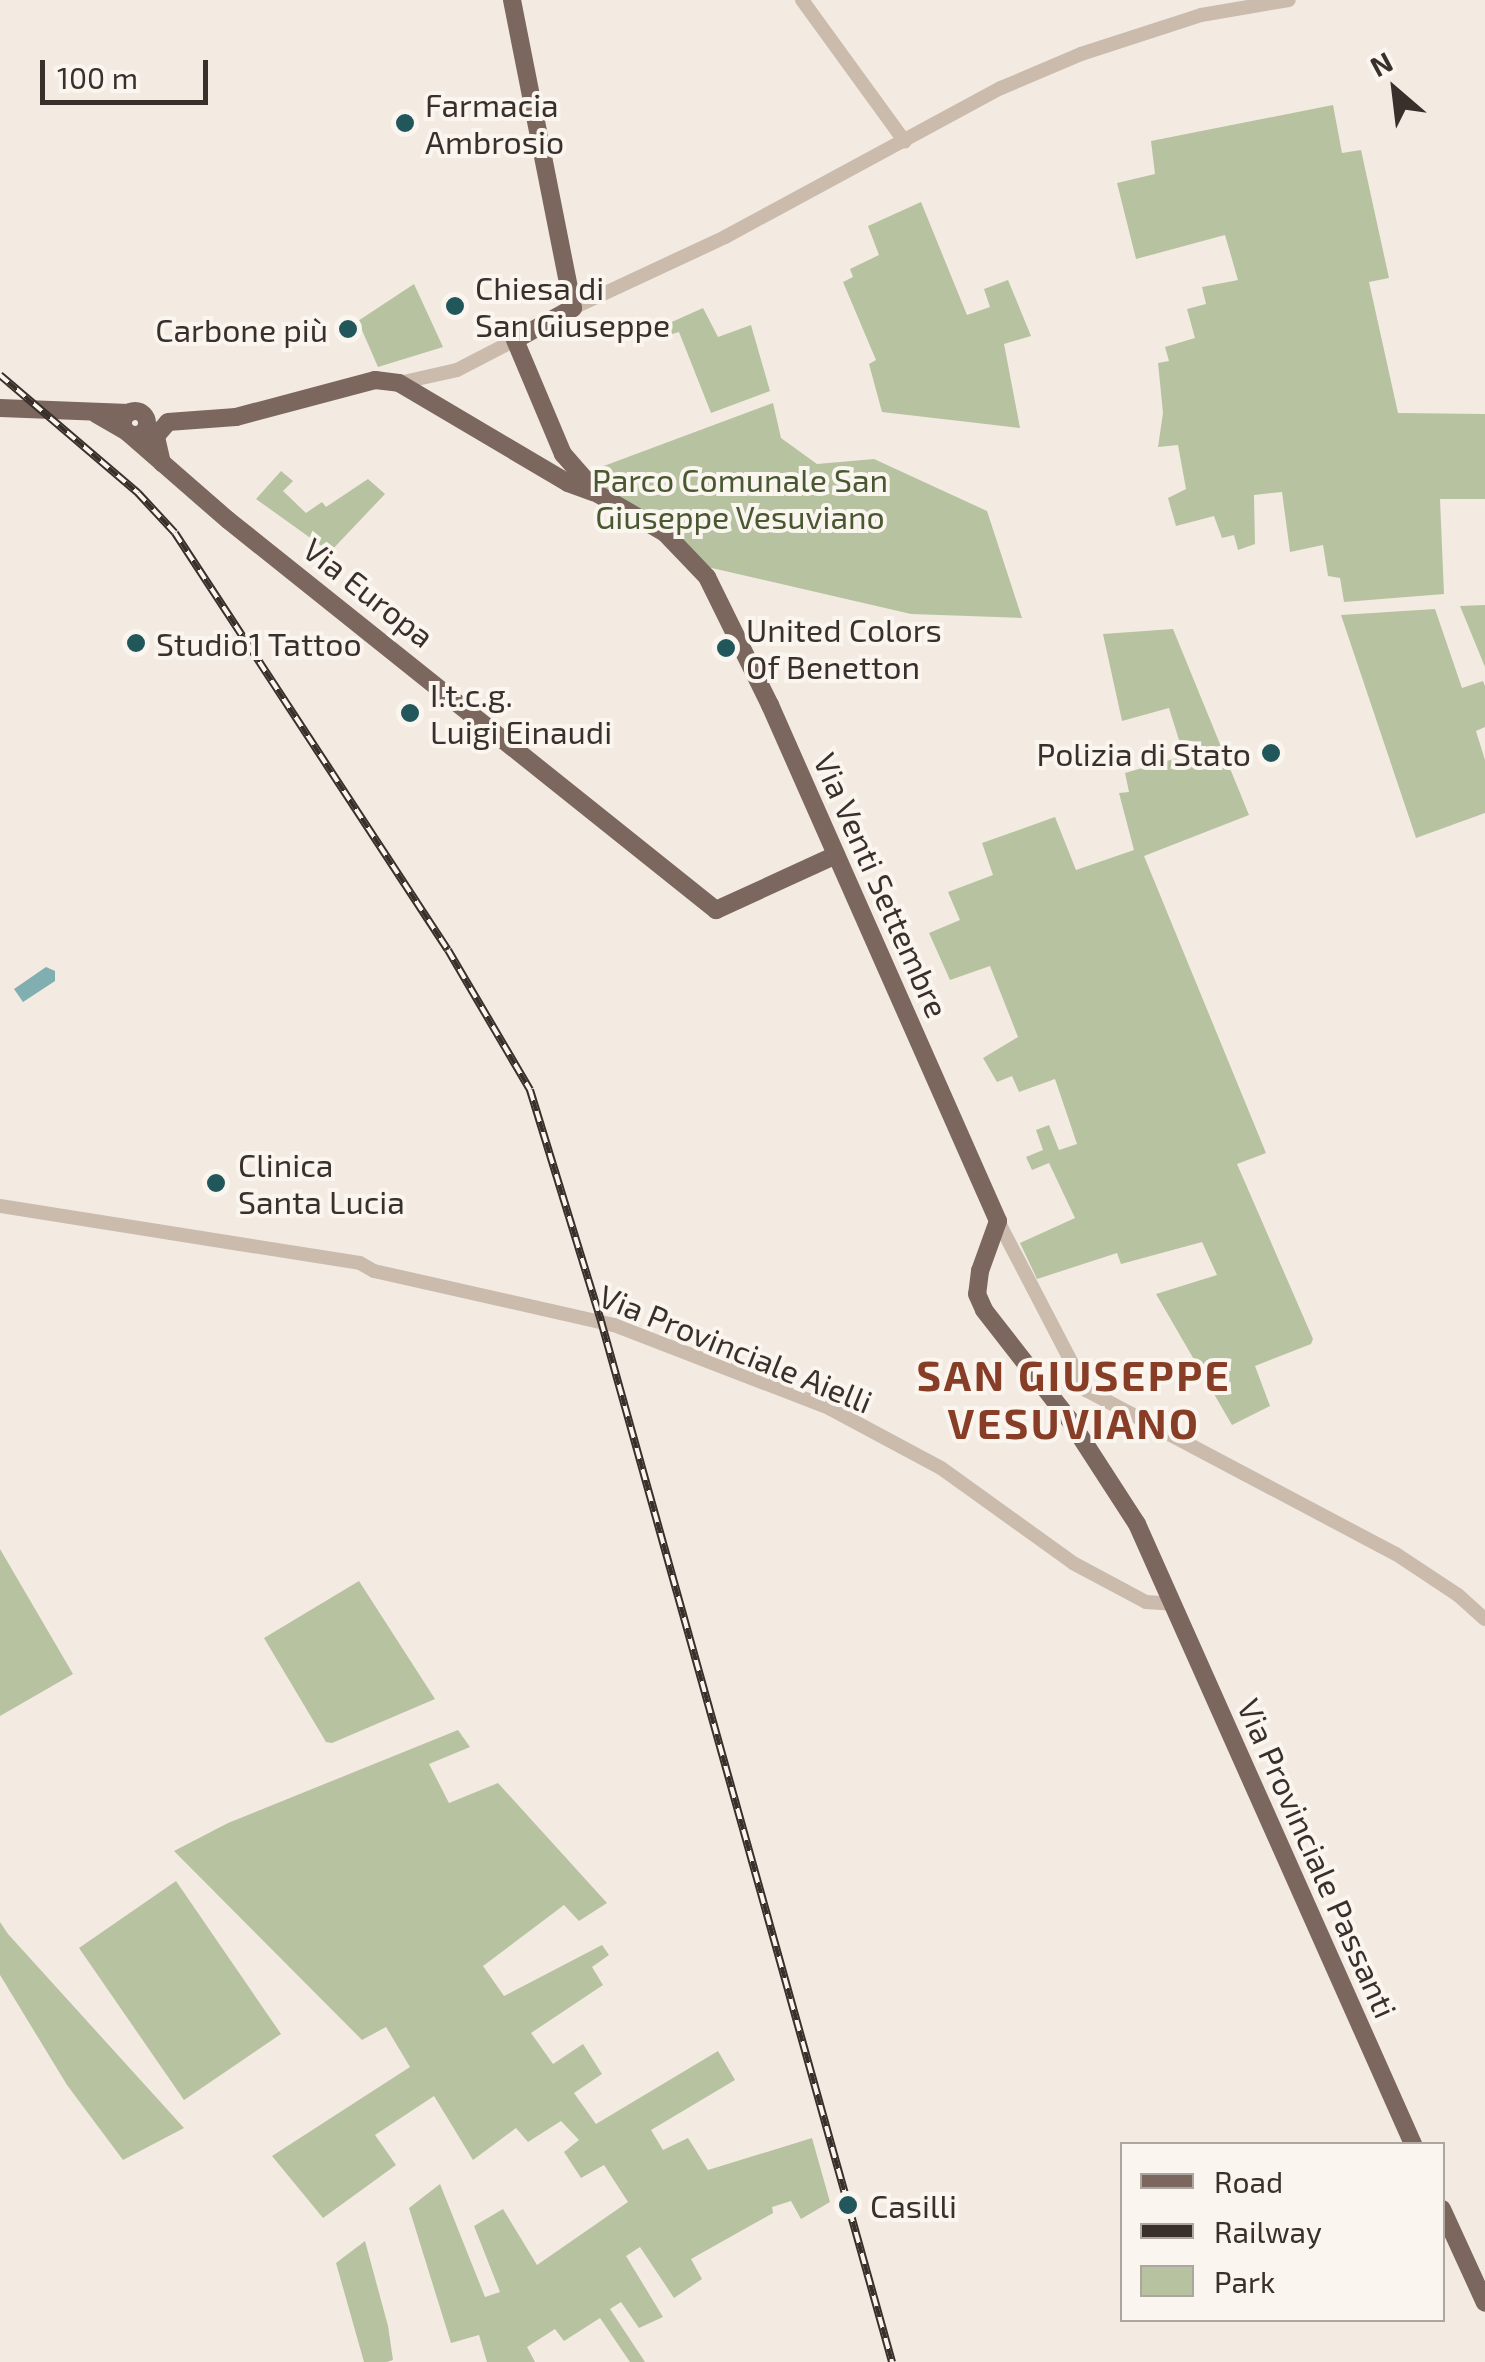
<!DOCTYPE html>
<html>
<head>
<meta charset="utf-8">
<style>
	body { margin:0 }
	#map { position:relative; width:1485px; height:2362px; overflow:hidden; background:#f3ebe1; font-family:"Exo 2",sans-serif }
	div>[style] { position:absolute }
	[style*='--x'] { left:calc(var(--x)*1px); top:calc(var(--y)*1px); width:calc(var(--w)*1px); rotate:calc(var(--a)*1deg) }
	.green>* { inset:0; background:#b7c2a1 }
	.water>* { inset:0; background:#81aeb0 }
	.minor>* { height:14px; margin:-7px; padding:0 7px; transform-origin:7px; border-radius:7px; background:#cbbbad }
	.major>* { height:18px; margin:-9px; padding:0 9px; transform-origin:9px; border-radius:9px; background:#7b675d }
	.major>.ring { margin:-9px; padding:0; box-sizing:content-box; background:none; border:18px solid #7b675d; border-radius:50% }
	.rail>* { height:8px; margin-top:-4px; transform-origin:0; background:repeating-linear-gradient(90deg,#faf5ee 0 11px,#3a302b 0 22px); box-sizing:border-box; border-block:2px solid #3a302b }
	.dots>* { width:28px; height:28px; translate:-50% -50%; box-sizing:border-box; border:5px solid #faf5ee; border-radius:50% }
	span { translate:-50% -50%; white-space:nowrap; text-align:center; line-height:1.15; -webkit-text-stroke:8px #faf5ee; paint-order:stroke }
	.poi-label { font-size:32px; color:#3a302b }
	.left { translate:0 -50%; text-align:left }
	.right { translate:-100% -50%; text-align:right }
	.park-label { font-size:32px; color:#495830 }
	.street-label { font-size:32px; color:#3a302b }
	.district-label { font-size:42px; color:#873d26; font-weight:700; letter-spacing:2.5px }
	.legend { position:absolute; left:1120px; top:2142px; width:325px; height:180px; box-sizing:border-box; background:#faf5ee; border:2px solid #ada6a0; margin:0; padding:12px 18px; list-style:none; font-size:30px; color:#3a302b }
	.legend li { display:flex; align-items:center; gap:20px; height:50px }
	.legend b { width:50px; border:2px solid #ada6a0 }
	.north { position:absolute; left:1345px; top:40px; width:100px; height:100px; -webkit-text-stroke:8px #faf5ee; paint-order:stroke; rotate:332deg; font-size:28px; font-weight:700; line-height:40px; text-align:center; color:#3a302b }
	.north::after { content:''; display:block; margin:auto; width:35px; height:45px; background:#3a302b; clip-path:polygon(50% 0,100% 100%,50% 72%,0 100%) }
	.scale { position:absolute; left:40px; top:60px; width:168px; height:45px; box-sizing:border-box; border:5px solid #3a302b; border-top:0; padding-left:12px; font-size:30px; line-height:35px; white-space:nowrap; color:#3a302b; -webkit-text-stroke:8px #faf5ee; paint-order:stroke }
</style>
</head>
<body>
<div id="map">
	<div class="green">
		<i style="clip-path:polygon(1333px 105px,1342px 153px,1361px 150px,1389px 278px,1369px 282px,1398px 413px,1485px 414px,1485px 499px,1440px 499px,1444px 594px,1344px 602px,1340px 578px,1328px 576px,1323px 545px,1290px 552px,1282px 492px,1254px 495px,1255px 544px,1238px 550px,1234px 535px,1222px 538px,1214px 516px,1176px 526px,1168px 498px,1186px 489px,1178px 445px,1158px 447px,1163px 413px,1158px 363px,1169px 361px,1165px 347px,1195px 338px,1187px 309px,1206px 304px,1202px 287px,1238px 280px,1225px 235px,1136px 259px,1117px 183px,1155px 174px,1151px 141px)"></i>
		<i style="clip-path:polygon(921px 202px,967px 315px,990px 307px,984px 289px,1008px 280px,1031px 336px,1004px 344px,1020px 428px,882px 412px,869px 364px,876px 360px,843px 282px,853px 277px,850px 269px,879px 255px,868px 226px)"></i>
		<i style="clip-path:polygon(414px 284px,443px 347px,378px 367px,358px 321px)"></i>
		<i style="clip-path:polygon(703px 308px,718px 337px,751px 325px,770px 391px,711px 413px,679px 332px,669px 335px,665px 325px)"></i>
		<i style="clip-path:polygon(773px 403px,781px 438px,817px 464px,874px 459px,987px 511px,1022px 618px,911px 614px,703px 566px,603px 492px,585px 473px)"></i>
		<i style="clip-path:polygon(281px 471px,293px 481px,283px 491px,306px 513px,322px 502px,326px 507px,368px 479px,385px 494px,330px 552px,256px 499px)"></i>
		<i style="clip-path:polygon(1485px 605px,1485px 667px,1460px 606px)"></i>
		<i style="clip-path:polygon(1435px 609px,1462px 688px,1483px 681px,1485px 686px,1485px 727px,1476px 731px,1485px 760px,1485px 813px,1416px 838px,1341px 615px)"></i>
		<i style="clip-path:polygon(1173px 629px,1249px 815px,1144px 856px,1266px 1153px,1237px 1164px,1313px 1339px,1311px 1344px,1255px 1366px,1270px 1406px,1232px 1425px,1156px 1294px,1217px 1275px,1202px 1242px,1121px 1264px,1117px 1253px,1037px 1279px,1020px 1243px,1075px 1218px,1049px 1163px,1032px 1170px,1026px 1157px,1043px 1150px,1036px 1130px,1049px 1125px,1059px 1150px,1077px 1144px,1055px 1079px,1019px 1092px,1012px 1076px,997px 1082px,983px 1058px,1018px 1037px,990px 966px,950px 980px,929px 933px,960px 920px,948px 892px,993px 875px,982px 843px,1055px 817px,1076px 870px,1134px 850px,1119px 793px,1129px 792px,1125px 773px,1184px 756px,1169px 708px,1122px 721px,1103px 634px)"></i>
		<i style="clip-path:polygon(0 1549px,73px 1674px,0 1716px)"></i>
		<i style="clip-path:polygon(359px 1581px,435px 1699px,332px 1743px,326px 1742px,264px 1638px)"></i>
		<i style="clip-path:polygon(458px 1730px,470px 1747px,429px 1764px,449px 1803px,498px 1783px,607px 1903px,579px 1921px,564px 1905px,483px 1966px,504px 1996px,602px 1945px,609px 1955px,592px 1967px,603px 1985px,531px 2033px,553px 2064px,583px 2044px,602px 2074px,574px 2093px,596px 2124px,718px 2051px,735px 2080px,651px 2130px,663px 2150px,688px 2138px,708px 2170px,812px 2138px,830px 2202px,801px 2219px,791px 2201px,772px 2207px,773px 2213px,691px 2259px,702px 2279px,674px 2298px,640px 2247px,626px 2256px,663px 2317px,639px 2328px,621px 2302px,610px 2309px,645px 2362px,630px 2362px,600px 2318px,564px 2341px,555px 2329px,527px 2347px,535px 2362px,487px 2362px,479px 2335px,451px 2343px,409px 2208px,440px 2184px,485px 2297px,500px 2292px,474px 2226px,503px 2209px,537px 2265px,628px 2202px,604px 2165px,581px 2178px,564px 2152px,579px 2140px,561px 2121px,528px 2142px,516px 2128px,473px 2160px,434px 2096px,375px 2135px,396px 2165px,323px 2218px,272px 2156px,410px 2067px,386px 2027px,362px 2040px,174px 1851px,228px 1823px)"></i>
		<i style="clip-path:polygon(176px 1881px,281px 2034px,184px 2100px,79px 1948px)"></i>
		<i style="clip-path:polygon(0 1922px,8px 1934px,184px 2128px,123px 2160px,67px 2085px,0 1975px)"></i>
		<i style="clip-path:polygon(365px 2241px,388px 2326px,393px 2360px,387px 2362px,364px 2362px,336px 2263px)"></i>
	</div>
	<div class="water">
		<i style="clip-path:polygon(46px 967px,55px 971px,55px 981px,23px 1002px,14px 989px)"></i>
	</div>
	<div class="minor">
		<i style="--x:802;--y:0;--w:175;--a:54"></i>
		<i style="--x:573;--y:308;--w:168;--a:-25"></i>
		<i style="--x:725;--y:237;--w:314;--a:-28.4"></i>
		<i style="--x:1001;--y:88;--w:87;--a:-23"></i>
		<i style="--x:1081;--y:54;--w:126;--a:-18"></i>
		<i style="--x:1201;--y:15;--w:89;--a:-9.7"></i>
		<i style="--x:399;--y:383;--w:59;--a:-12.6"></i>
		<i style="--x:457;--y:370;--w:65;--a:-27.3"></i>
		<i style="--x:0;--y:1206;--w:364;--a:9"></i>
		<i style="--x:360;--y:1263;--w:16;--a:30"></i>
		<i style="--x:374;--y:1271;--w:246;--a:12.7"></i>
		<i style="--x:614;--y:1325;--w:230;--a:21.1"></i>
		<i style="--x:829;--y:1408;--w:127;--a:28.2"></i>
		<i style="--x:941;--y:1468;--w:163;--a:35.7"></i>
		<i style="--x:1073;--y:1563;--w:83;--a:28.1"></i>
		<i style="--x:1146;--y:1602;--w:26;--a:4"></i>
		<i style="--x:998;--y:1221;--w:191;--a:62.5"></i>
		<i style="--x:1086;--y:1390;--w:351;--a:27.9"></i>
		<i style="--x:1396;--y:1554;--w:74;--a:33.5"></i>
		<i style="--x:1458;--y:1595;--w:36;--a:42"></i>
	</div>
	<div class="major">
		<i style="--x:512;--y:0;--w:314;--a:78.8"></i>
		<i style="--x:573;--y:308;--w:66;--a:151.1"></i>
		<i style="--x:515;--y:340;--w:124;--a:67.2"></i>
		<i style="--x:563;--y:454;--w:53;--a:48.8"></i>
		<i style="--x:598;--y:494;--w:78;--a:30.2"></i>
		<i style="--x:665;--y:533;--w:61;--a:46.3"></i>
		<i style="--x:707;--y:577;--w:143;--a:63.8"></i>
		<i style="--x:770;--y:705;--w:564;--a:66.16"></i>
		<i style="--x:998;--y:1221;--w:53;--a:109.8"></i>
		<i style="--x:980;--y:1271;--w:23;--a:97"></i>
		<i style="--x:977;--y:1294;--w:17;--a:66"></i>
		<i style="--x:984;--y:1310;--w:138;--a:52.1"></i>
		<i style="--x:1069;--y:1419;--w:125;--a:57.1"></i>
		<i style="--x:1137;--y:1524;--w:679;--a:66"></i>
		<i style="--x:0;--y:408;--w:129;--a:2.2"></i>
		<i class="ring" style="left:123px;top:411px;width:6px;height:6px"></i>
		<i style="--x:96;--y:414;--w:36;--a:30"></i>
		<i style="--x:127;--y:432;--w:134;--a:41.1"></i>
		<i style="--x:228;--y:520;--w:625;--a:38.63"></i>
		<i style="--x:716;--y:910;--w:132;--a:-24.6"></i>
		<i style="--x:162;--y:463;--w:28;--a:-103"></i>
		<i style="--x:156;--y:436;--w:18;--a:-49"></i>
		<i style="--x:168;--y:422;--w:68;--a:-4.2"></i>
		<i style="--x:236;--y:417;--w:144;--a:-14.9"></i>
		<i style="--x:375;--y:380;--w:24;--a:7"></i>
		<i style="--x:399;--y:383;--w:196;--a:30.6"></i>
		<i style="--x:568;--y:483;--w:27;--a:20"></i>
		<i style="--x:1442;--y:2209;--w:103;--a:65.4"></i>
	</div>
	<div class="rail">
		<i style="--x:0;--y:375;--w:182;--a:40.5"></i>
		<i style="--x:138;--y:493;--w:54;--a:47.2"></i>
		<i style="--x:175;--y:533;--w:498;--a:56.8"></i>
		<i style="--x:448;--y:950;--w:162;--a:59.6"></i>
		<i style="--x:530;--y:1090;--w:242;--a:72.9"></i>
		<i style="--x:601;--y:1321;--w:1081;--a:74.38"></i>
	</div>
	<div class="dots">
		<i style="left:405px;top:123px;background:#21575b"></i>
		<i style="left:455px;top:306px;background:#21575b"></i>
		<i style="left:348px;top:329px;background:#21575b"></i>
		<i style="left:136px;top:643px;background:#21575b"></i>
		<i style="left:726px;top:648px;background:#21575b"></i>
		<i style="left:410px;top:713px;background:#21575b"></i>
		<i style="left:1271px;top:753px;background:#21575b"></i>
		<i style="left:216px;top:1183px;background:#21575b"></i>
		<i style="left:848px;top:2205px;background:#21575b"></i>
	</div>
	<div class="poi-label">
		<span class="left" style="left:425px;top:123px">Farmacia<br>Ambrosio</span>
		<span class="left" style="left:475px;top:306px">Chiesa di<br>San Giuseppe</span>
		<span class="right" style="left:328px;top:329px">Carbone più</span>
		<span class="left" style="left:746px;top:648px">United Colors<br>Of Benetton</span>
		<span class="left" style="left:156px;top:643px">Studio1 Tattoo</span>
		<span class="left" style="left:430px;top:713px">I.t.c.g.<br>Luigi Einaudi</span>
		<span class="right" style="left:1251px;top:753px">Polizia di Stato</span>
		<span class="left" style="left:238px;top:1183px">Clinica<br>Santa Lucia</span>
		<span class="left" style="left:870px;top:2205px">Casilli</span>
	</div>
	<div class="park-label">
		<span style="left:740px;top:498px">Parco Comunale San<br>Giuseppe Vesuviano</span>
	</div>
	<div class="street-label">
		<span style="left:369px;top:592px;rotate:38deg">Via Europa</span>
		<span style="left:882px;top:885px;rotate:66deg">Via Venti Settembre</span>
		<span style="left:736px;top:1348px;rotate:22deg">Via Provinciale Aielli</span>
		<span style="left:1318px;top:1858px;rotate:66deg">Via Provinciale Passanti</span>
	</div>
	<div class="district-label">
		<span style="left:1074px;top:1398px">SAN GIUSEPPE<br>VESUVIANO</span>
	</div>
	<ul class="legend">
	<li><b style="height:12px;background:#7b675d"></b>Road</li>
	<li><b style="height:12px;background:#3a302b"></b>Railway</li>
	<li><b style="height:28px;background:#b7c2a1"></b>Park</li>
	</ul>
	<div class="north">N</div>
	<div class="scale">100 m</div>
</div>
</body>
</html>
